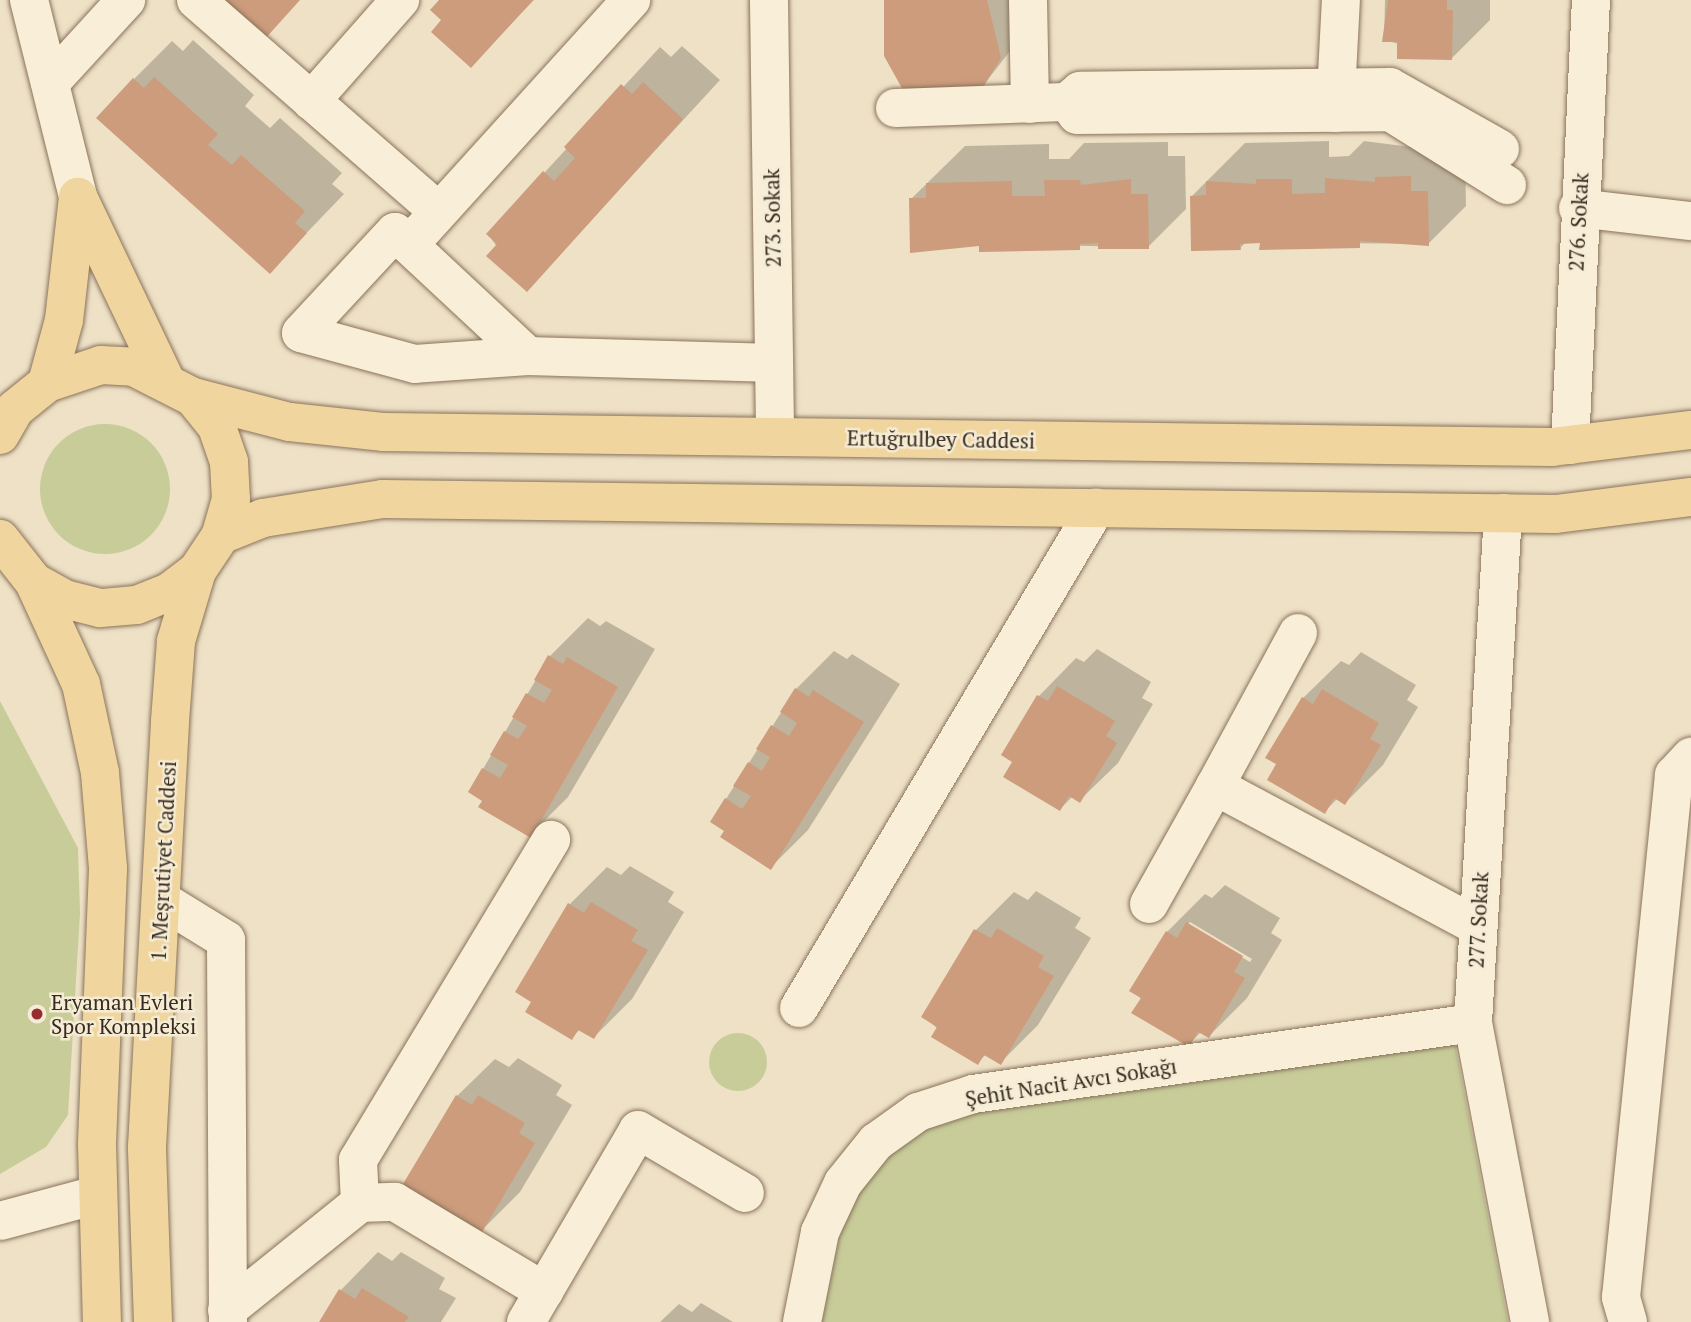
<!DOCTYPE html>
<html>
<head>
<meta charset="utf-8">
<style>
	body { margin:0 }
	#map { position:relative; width:1691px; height:1322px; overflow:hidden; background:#eee1c6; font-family:"PT Serif",serif }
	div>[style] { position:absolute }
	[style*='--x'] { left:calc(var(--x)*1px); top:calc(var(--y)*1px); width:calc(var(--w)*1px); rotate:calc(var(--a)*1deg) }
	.green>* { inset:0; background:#c7cc99 }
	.round { border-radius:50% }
	.shadow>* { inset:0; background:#0003 }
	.building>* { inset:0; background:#cc9c7c }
	.roads { filter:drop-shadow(0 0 2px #89735b) drop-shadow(0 0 2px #89735b) }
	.minor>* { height:38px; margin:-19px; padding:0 19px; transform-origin:19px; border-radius:19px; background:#f9efd9 }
	.major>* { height:38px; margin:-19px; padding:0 19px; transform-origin:19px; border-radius:19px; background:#f0d59e }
	.dots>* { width:19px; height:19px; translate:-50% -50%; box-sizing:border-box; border:4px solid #f5ecd5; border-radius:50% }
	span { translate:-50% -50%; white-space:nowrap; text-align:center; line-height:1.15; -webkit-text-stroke:5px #f5ecd5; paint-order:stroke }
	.street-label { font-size:21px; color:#392b1f }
	.poi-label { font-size:21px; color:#392b1f }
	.left { translate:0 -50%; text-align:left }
</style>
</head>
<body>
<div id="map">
	<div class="green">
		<i class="round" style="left:40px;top:424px;width:130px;height:130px"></i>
		<i style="clip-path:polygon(0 701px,78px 848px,80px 913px,68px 1115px,46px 1147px,0 1174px)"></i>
		<i class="round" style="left:709px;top:1033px;width:58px;height:58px"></i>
		<i style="clip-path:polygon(1454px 1039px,1508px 1322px,822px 1322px,843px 1218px,877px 1155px,943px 1114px)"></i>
	</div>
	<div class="shadow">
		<i style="clip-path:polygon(442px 0,534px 0,471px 66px,443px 20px)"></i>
		<i style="clip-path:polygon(885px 0,1011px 0,1021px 37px,982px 87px)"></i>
		<i style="clip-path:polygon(1385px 0,1490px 0,1490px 20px,1452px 58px,1384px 40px)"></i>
		<i style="clip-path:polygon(193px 40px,254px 95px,245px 106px,270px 128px,280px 118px,342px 173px,332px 184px,344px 194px,270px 271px,134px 79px,172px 41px,183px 51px)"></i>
		<i style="clip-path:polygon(682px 46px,720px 80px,527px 290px,488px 234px,660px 47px,671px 57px)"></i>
		<i style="clip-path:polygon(1329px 141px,1329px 157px,1349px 156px,1364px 141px,1465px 154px,1466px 206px,1428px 244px,1246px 242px,1240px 248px,1191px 197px,1245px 143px)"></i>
		<i style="clip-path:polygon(1168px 142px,1168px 156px,1185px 156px,1186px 209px,1148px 247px,981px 244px,911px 199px,965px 146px,1049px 144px,1049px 159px,1069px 159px,1084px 143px)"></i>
		<i style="clip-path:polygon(588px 618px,600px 626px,606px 621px,655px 649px,568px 797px,530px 835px,485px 800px,483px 769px,550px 656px)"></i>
		<i style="clip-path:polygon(1097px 649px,1151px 682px,1142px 698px,1153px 704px,1118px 763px,1080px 800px,1073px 796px,1060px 809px,1014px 761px,1039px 696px,1076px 658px,1084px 662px)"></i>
		<i style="clip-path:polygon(834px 651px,847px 659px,852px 654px,900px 684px,808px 830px,771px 867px,726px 830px,726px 799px,796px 689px)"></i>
		<i style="clip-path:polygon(1361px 652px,1416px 685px,1407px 700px,1418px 707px,1383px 765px,1345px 803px,1338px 798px,1324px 812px,1303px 698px,1341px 661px,1349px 665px)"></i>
		<i style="clip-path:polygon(630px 866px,674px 892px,668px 902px,684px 912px,632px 999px,594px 1037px,580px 1029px,572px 1038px,533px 1001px,570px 904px,607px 867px,621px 875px)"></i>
		<i style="clip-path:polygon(evenodd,1225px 885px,1280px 918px,1271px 933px,1282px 940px,1247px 998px,1209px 1036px,1201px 1032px,1188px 1045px,1132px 990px,1167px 932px,1205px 894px,1212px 898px,1225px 885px,1190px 922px,1252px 959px,1250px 962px,1187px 925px,1190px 922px)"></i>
		<i style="clip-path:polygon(1036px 891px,1081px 918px,1075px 928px,1091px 938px,1038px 1025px,1000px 1063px,986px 1054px,978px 1063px,924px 1017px,976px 930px,1014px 892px,1028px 900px)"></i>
		<i style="clip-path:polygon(518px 1058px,562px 1085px,556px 1095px,572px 1105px,520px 1192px,482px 1230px,457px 1096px,495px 1059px,509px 1067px)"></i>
		<i style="clip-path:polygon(378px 1252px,392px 1261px,401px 1252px,445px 1278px,439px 1289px,456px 1298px,441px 1322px,321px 1322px,341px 1290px)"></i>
		<i style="clip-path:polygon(701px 1303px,733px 1322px,660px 1322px,679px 1304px,692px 1312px)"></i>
	</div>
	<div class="building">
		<i style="clip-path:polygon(218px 0,300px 0,264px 40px)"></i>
		<i style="clip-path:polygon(439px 0,533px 0,471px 68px,431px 32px,441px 20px,430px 10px)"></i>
		<i style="clip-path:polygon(884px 0,987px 0,1001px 58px,982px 89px,903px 90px,884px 56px)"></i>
		<i style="clip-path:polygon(1388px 0,1447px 0,1447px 10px,1453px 10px,1452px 60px,1397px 59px,1397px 42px,1382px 42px)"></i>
		<i style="clip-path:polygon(154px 77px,218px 134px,208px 145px,232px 165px,241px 155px,305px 211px,295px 223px,307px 233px,270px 274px,96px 118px,133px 78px,144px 88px)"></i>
		<i style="clip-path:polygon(643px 82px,683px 119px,527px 292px,486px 256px,497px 244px,486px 234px,543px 171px,554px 181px,575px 158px,564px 147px,621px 84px,632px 94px)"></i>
		<i style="clip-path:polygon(1411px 176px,1411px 191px,1428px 191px,1429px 246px,1360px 241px,1360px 248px,1259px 250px,1260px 243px,1240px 244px,1241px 250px,1191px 251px,1190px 196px,1206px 195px,1206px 181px,1256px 184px,1256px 179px,1292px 179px,1292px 194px,1325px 193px,1325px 178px,1375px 182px,1375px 177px)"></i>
		<i style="clip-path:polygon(1131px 179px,1131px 194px,1148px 194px,1149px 249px,1098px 249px,1098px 243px,1080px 244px,1080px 250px,979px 252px,979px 246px,910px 253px,909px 198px,926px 198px,926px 183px,1012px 181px,1012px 196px,1045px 196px,1044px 180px,1080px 180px,1081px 185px)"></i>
		<i style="clip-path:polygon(548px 655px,563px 664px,567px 657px,618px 687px,531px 838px,478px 807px,482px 801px,468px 792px,482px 768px,500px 778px,508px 765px,490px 755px,504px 731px,518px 739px,527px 726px,512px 717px,526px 693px,544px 703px,552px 690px,534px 680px)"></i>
		<i style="clip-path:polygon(1057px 686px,1115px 721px,1106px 736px,1117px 743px,1080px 803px,1069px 796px,1060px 811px,1003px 777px,1012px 762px,1001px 755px,1037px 695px,1048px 701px)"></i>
		<i style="clip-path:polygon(795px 688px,809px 697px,813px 690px,864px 722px,771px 870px,720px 837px,724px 831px,710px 822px,725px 798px,742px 809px,751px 796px,733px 786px,748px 762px,762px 771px,770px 757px,756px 749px,771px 725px,789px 736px,797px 723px,780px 712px)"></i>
		<i style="clip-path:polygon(1322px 689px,1379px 723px,1370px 739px,1381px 745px,1345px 805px,1334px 798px,1325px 814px,1267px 780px,1276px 764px,1265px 758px,1302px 697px,1313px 704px)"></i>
		<i style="clip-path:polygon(591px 902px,638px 930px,631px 941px,648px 950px,594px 1039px,578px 1030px,572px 1040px,525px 1012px,531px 1002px,515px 992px,568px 903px,584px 913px)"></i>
		<i style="clip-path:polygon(1186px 922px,1243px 956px,1234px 972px,1245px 978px,1209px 1038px,1198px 1032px,1189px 1047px,1131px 1013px,1141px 998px,1129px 991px,1166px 931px,1177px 938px)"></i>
		<i style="clip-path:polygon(997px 928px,1044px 956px,1038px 967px,1054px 976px,1001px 1065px,984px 1055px,978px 1065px,931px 1037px,937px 1027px,921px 1017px,974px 929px,991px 938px)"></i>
		<i style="clip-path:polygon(456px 1095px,472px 1105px,478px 1095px,525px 1123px,519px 1133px,535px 1143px,482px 1232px,412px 1204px,419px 1194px,403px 1184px)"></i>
		<i style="clip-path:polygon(362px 1288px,409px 1317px,405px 1322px,319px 1322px,339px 1289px,355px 1299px)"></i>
	</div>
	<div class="roads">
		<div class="minor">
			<i style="--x:29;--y:0;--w:203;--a:76"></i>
			<i style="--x:196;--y:0;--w:322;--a:41.1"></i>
			<i style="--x:769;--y:0;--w:437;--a:89.2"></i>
			<i style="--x:1028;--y:0;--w:104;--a:88.9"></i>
			<i style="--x:50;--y:83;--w:113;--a:-47.5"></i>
			<i style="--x:311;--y:101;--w:135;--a:-48.6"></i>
			<i style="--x:895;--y:108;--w:172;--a:-2"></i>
			<i style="--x:1335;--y:113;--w:113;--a:-87"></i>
			<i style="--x:1500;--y:149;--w:126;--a:-150.6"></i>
			<i style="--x:1390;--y:87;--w:310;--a:179.3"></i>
			<i style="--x:1080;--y:91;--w:17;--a:140"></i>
			<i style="--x:1067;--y:102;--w:16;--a:52"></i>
			<i style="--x:1077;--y:115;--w:313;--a:-0.5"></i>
			<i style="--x:1390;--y:112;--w:138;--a:32"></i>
			<i style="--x:1578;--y:208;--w:114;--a:6.6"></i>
			<i style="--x:409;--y:245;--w:331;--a:-47.8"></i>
			<i style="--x:528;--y:356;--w:113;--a:176"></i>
			<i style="--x:415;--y:364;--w:118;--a:-164.8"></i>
			<i style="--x:301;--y:333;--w:138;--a:-47.1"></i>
			<i style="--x:395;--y:232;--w:182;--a:43"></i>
			<i style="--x:528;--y:356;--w:246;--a:1.6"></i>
			<i style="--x:1570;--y:445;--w:445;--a:-87.3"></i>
			<i style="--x:1503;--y:513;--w:511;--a:93.37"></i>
			<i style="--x:1473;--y:1023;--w:304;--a:79.2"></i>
			<i style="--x:1215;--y:786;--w:174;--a:-61.5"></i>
			<i style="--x:161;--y:900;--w:76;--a:31.6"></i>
			<i style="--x:226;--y:940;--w:382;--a:89.7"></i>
			<i style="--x:1149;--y:904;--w:135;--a:-60.8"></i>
			<i style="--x:1215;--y:786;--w:297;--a:28.1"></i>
			<i style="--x:799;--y:1008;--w:582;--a:-59.29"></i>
			<i style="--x:360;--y:1203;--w:43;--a:-92.7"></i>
			<i style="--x:358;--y:1160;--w:374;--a:-58.9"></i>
			<i style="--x:0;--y:1221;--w:100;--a:-15"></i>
			<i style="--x:227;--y:1310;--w:171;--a:-38.8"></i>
			<i style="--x:360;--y:1203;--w:35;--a:-2"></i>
			<i style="--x:395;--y:1202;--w:174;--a:30.9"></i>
			<i style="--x:526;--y:1322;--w:222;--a:-59.7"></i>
			<i style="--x:638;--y:1130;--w:124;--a:30.5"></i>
			<i style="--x:802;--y:1322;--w:92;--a:-78.7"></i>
			<i style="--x:820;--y:1232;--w:54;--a:-64.9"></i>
			<i style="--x:843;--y:1183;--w:53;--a:-51.2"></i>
			<i style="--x:876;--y:1142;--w:52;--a:-35.5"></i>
			<i style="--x:918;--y:1112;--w:58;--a:-18.1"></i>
			<i style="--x:973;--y:1094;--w:505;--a:-8.08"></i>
			<i style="--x:1628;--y:1322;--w:26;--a:-106"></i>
			<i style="--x:1621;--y:1297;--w:525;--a:-84.2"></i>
			<i style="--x:1674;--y:775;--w:25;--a:-47"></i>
		</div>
		<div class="major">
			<i style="--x:47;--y:383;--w:65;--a:-74.9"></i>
			<i style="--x:64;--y:320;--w:124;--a:-83.5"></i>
			<i style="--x:78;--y:197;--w:199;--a:64.5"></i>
			<i style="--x:193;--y:397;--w:100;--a:14.5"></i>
			<i style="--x:290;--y:422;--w:95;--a:6.1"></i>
			<i style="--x:384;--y:432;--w:1168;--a:0.74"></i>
			<i style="--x:1552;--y:447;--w:140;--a:-7"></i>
			<i style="--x:0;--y:435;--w:30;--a:-60"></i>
			<i style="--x:15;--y:409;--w:41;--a:-39.1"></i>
			<i style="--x:47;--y:383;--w:57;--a:-18.4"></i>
			<i style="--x:101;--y:365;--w:33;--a:3"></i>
			<i style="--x:134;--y:367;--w:66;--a:27"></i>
			<i style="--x:193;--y:397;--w:38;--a:51"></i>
			<i style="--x:217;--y:427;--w:37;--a:71"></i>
			<i style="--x:229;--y:462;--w:37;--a:87"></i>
			<i style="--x:231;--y:499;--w:37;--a:106"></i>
			<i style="--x:221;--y:535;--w:43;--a:123.7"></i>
			<i style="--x:197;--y:571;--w:35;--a:143"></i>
			<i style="--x:169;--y:592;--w:35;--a:158"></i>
			<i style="--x:136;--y:605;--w:36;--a:175"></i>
			<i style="--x:100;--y:608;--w:36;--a:-166"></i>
			<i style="--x:65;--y:599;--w:35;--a:-151"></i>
			<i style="--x:34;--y:582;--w:55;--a:-128.3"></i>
			<i style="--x:221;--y:535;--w:45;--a:-22"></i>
			<i style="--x:263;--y:518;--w:121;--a:-9"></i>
			<i style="--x:383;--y:499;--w:1173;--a:0.73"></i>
			<i style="--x:1556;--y:514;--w:136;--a:-7.2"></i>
			<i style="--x:34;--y:582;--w:112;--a:65.3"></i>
			<i style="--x:81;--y:684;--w:91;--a:77.9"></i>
			<i style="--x:100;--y:773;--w:96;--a:85.2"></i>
			<i style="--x:108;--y:869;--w:276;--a:92.3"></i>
			<i style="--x:97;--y:1145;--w:177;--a:88.4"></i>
			<i style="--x:153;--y:1322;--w:175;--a:-92"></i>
			<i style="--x:147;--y:1147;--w:427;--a:-86.9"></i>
			<i style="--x:170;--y:721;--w:80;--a:-85.7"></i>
			<i style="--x:176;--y:641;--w:73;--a:-73.3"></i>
		</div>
	</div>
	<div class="dots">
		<i style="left:37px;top:1014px;background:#982c2e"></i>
	</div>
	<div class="street-label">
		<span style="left:772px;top:218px;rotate:-91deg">273. Sokak</span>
		<span style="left:1578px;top:222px;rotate:-87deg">276. Sokak</span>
		<span style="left:941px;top:439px;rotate:1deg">Ertuğrulbey Caddesi</span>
		<span style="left:163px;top:861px;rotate:-87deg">1. Meşrutiyet Caddesi</span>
		<span style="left:1478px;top:920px;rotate:-87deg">277. Sokak</span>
		<span style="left:1071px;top:1082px;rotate:-9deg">Şehit Nacit Avcı Sokağı</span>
	</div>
	<div class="poi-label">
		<span class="left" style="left:51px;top:1014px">Eryaman Evleri<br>Spor Kompleksi</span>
	</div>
</div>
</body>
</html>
